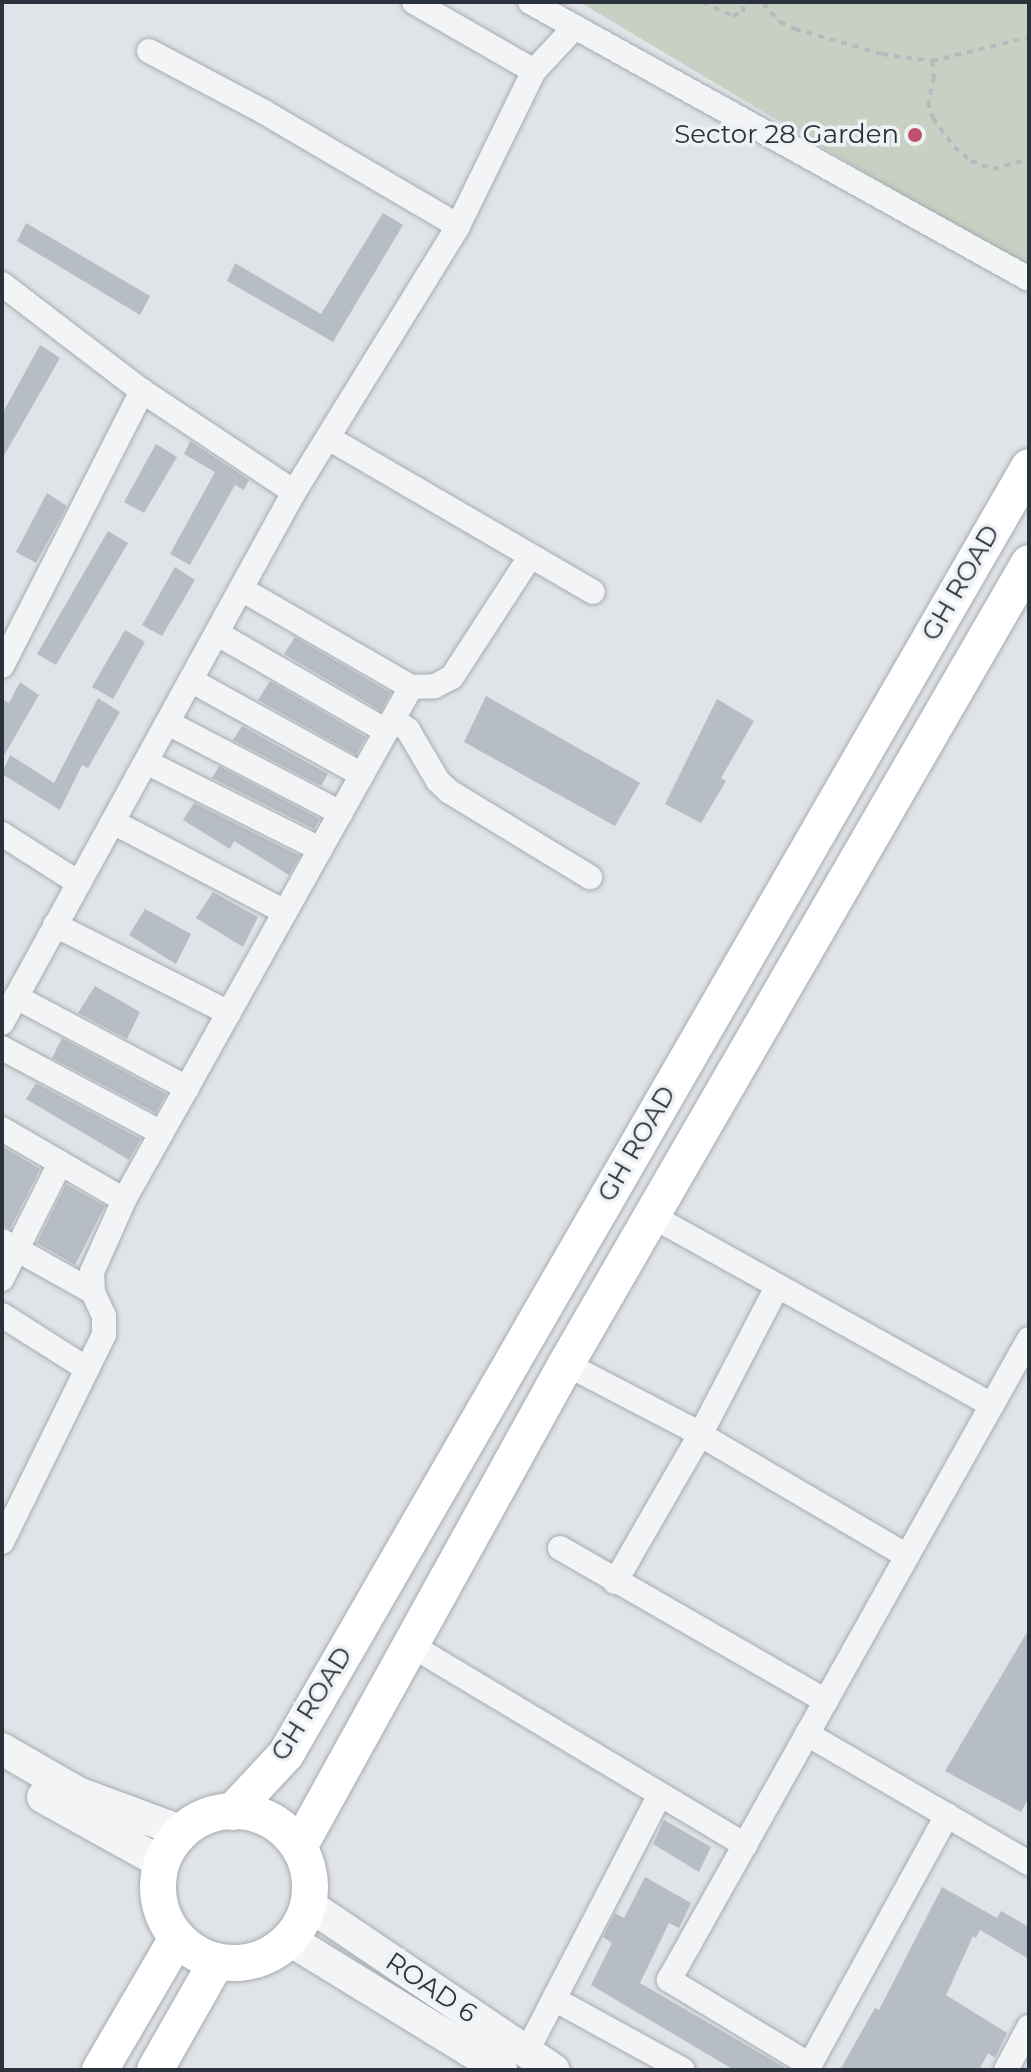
<!DOCTYPE html>
<html>
<head>
<meta charset="utf-8">
<style>
	body { margin:0 }
	#map { position:relative; width:1031px; height:2072px; overflow:hidden; background:#e0e3e7; font-family:Montserrat,sans-serif }
	div>[style] { position:absolute }
	[style*='--x'] { left:calc(var(--x)*1px); top:calc(var(--y)*1px); width:calc(var(--w)*1px); rotate:calc(var(--a)*1deg) }
	.green>* { inset:0; background:#c7d0c2 }
	.building>* { inset:0; background:#b7bdc4 }
	.path>* { height:4px; margin-top:-2px; transform-origin:0; background:repeating-linear-gradient(90deg,#b6babe 0 6px,transparent 0 12px) }
	.roads { filter:drop-shadow(0 0 2px #a6abb1) drop-shadow(0 0 2px #a6abb1) }
	.minor>* { height:24px; margin:-12px; padding:0 12px; transform-origin:12px; border-radius:12px; background:#f2f4f6 }
	.tertiary>* { height:32px; margin:-16px; padding:0 16px; transform-origin:16px; border-radius:16px; background:#f2f4f6 }
	.secondary>* { height:36px; margin:-18px; padding:0 18px; transform-origin:18px; border-radius:18px; background:#fff }
	.secondary>.ring { margin:-18px; padding:0; box-sizing:content-box; background:none; border:36px solid #fff; border-radius:50% }
	.dots>* { width:22px; height:22px; translate:-50% -50%; box-sizing:border-box; border:4px solid #eff2f5; border-radius:50% }
	span { translate:-50% -50%; white-space:nowrap; text-align:center; line-height:1.15; -webkit-text-stroke:7px #eff2f5; paint-order:stroke }
	.poi-label { font-size:26px; color:#2a333d }
	.right { translate:-100% -50%; text-align:right }
	.street-label { font-size:26px; color:#2a333d }
	.frame { position:absolute; inset:0; border:4px solid #2a333d; pointer-events:none }
</style>
</head>
<body>
<div id="map">
	<div class="green">
		<i style="clip-path:polygon(580px 2px,1029px 2px,1029px 268px,1022px 267px)"></i>
	</div>
	<div class="building">
		<i style="clip-path:polygon(383px 213px,403px 225px,333px 342px,227px 281px,235px 263px,321px 314px)"></i>
		<i style="clip-path:polygon(26px 223px,150px 296px,140px 315px,17px 241px)"></i>
		<i style="clip-path:polygon(40px 345px,60px 358px,2px 459px,2px 414px)"></i>
		<i style="clip-path:polygon(190px 441px,249px 480px,244px 490px,235px 485px,190px 565px,170px 554px,215px 472px,184px 454px)"></i>
		<i style="clip-path:polygon(156px 444px,177px 457px,144px 513px,124px 502px)"></i>
		<i style="clip-path:polygon(47px 493px,67px 506px,36px 563px,16px 552px)"></i>
		<i style="clip-path:polygon(108px 531px,128px 543px,56px 665px,37px 654px)"></i>
		<i style="clip-path:polygon(175px 567px,195px 580px,162px 636px,142px 625px)"></i>
		<i style="clip-path:polygon(125px 630px,145px 642px,113px 699px,92px 687px)"></i>
		<i style="clip-path:polygon(295px 637px,391px 693px,381px 711px,284px 654px)"></i>
		<i style="clip-path:polygon(270px 681px,366px 737px,356px 755px,258px 700px)"></i>
		<i style="clip-path:polygon(20px 682px,39px 695px,2px 759px,2px 699px,9px 703px)"></i>
		<i style="clip-path:polygon(486px 696px,640px 783px,615px 826px,464px 742px)"></i>
		<i style="clip-path:polygon(98px 698px,120px 712px,88px 768px,82px 765px,60px 810px,2px 774px,10px 755px,54px 783px)"></i>
		<i style="clip-path:polygon(717px 699px,754px 721px,721px 778px,726px 781px,701px 823px,665px 804px)"></i>
		<i style="clip-path:polygon(242px 726px,328px 774px,321px 786px,233px 740px)"></i>
		<i style="clip-path:polygon(219px 766px,320px 819px,314px 829px,212px 778px)"></i>
		<i style="clip-path:polygon(194px 803px,300px 856px,289px 875px,234px 841px,230px 849px,183px 820px)"></i>
		<i style="clip-path:polygon(213px 892px,258px 917px,243px 947px,196px 918px)"></i>
		<i style="clip-path:polygon(145px 909px,191px 934px,176px 964px,129px 935px)"></i>
		<i style="clip-path:polygon(95px 986px,140px 1012px,127px 1039px,78px 1013px)"></i>
		<i style="clip-path:polygon(62px 1038px,166px 1094px,156px 1113px,52px 1058px)"></i>
		<i style="clip-path:polygon(36px 1083px,141px 1139px,129px 1160px,26px 1099px)"></i>
		<i style="clip-path:polygon(2px 1146px,40px 1169px,10px 1229px,2px 1226px)"></i>
		<i style="clip-path:polygon(66px 1184px,105px 1206px,75px 1265px,37px 1243px)"></i>
		<i style="clip-path:polygon(1029px 1629px,1029px 1797px,1021px 1812px,945px 1771px)"></i>
		<i style="clip-path:polygon(664px 1820px,711px 1847px,699px 1872px,653px 1844px)"></i>
		<i style="clip-path:polygon(645px 1877px,691px 1903px,679px 1928px,669px 1923px,640px 1983px,789px 2070px,734px 2070px,591px 1985px,612px 1943px,603px 1937px,615px 1913px,624px 1918px)"></i>
		<i style="clip-path:polygon(942px 1887px,997px 1918px,1001px 1911px,1029px 1927px,1029px 1959px,980px 1930px,976px 1938px,973px 1936px,946px 1995px,1007px 2033px,995px 2058px,988px 2053px,979px 2070px,840px 2070px,875px 2008px,879px 2010px)"></i>
	</div>
	<div class="path">
		<i style="--x:703;--y:2;--w:33;--a:25"></i>
		<i style="--x:733;--y:16;--w:11;--a:-22"></i>
		<i style="--x:743;--y:12;--w:10;--a:-90"></i>
		<i style="--x:763;--y:3;--w:25;--a:48"></i>
		<i style="--x:780;--y:22;--w:17;--a:25"></i>
		<i style="--x:795;--y:29;--w:91;--a:16"></i>
		<i style="--x:882;--y:54;--w:50;--a:8"></i>
		<i style="--x:932;--y:61;--w:16;--a:83"></i>
		<i style="--x:934;--y:77;--w:26;--a:103"></i>
		<i style="--x:928;--y:102;--w:17;--a:73"></i>
		<i style="--x:933;--y:118;--w:36;--a:54"></i>
		<i style="--x:954;--y:147;--w:22;--a:39"></i>
		<i style="--x:971;--y:161;--w:23;--a:20"></i>
		<i style="--x:993;--y:169;--w:37;--a:-16"></i>
		<i style="--x:932;--y:61;--w:100;--a:-13.9"></i>
	</div>
	<div class="roads">
		<div class="minor">
			<i style="--x:414;--y:2;--w:138;--a:29.9"></i>
			<i style="--x:530;--y:2;--w:571;--a:29.04"></i>
			<i style="--x:149;--y:51;--w:130;--a:27.9"></i>
			<i style="--x:264;--y:112;--w:225;--a:30.4"></i>
			<i style="--x:2;--y:284;--w:176;--a:37.4"></i>
			<i style="--x:142;--y:391;--w:182;--a:33.6"></i>
			<i style="--x:330;--y:439;--w:304;--a:30.2"></i>
			<i style="--x:218;--y:634;--w:194;--a:30"></i>
			<i style="--x:2;--y:666;--w:309;--a:-63"></i>
			<i style="--x:192;--y:681;--w:194;--a:28.9"></i>
			<i style="--x:411;--y:687;--w:24;--a:-2"></i>
			<i style="--x:435;--y:686;--w:19;--a:-28"></i>
			<i style="--x:452;--y:677;--w:143;--a:-57"></i>
			<i style="--x:393;--y:719;--w:19;--a:36"></i>
			<i style="--x:408;--y:730;--w:59;--a:59.5"></i>
			<i style="--x:438;--y:781;--w:16;--a:43"></i>
			<i style="--x:450;--y:792;--w:164;--a:31.3"></i>
			<i style="--x:168;--y:723;--w:195;--a:27.5"></i>
			<i style="--x:146;--y:762;--w:195;--a:26.6"></i>
			<i style="--x:113;--y:822;--w:194;--a:27.6"></i>
			<i style="--x:2;--y:834;--w:91;--a:32.5"></i>
			<i style="--x:55;--y:925;--w:195;--a:26.8"></i>
			<i style="--x:16;--y:997;--w:194;--a:28"></i>
			<i style="--x:2;--y:1023;--w:606;--a:-61.19"></i>
			<i style="--x:294;--y:492;--w:312;--a:-58.3"></i>
			<i style="--x:458;--y:226;--w:173;--a:-63.9"></i>
			<i style="--x:534;--y:71;--w:60;--a:-47"></i>
			<i style="--x:2;--y:1048;--w:181;--a:28"></i>
			<i style="--x:2;--y:1129;--w:141;--a:30.2"></i>
			<i style="--x:654;--y:1217;--w:387;--a:29.1"></i>
			<i style="--x:2;--y:1241;--w:104;--a:29.3"></i>
			<i style="--x:2;--y:1279;--w:130;--a:-63.4"></i>
			<i style="--x:2;--y:1315;--w:101;--a:32.4"></i>
			<i style="--x:566;--y:1364;--w:139;--a:27.5"></i>
			<i style="--x:689;--y:1428;--w:253;--a:30.4"></i>
			<i style="--x:2;--y:1542;--w:231;--a:-63.8"></i>
			<i style="--x:104;--y:1335;--w:19;--a:-90"></i>
			<i style="--x:104;--y:1316;--w:26;--a:-115"></i>
			<i style="--x:93;--y:1292;--w:20;--a:-93"></i>
			<i style="--x:92;--y:1272;--w:79;--a:-66"></i>
			<i style="--x:124;--y:1200;--w:588;--a:-60.77"></i>
			<i style="--x:411;--y:687;--w:194;--a:-150"></i>
			<i style="--x:560;--y:1548;--w:307;--a:29.9"></i>
			<i style="--x:615;--y:1582;--w:170;--a:-60"></i>
			<i style="--x:700;--y:1435;--w:167;--a:-62.5"></i>
			<i style="--x:409;--y:1644;--w:392;--a:30.9"></i>
			<i style="--x:807;--y:1734;--w:257;--a:30.2"></i>
			<i style="--x:554;--y:1999;--w:147;--a:28.8"></i>
			<i style="--x:526;--y:2053;--w:291;--a:-62.6"></i>
			<i style="--x:810;--y:2065;--w:165;--a:-148.9"></i>
			<i style="--x:669;--y:1980;--w:735;--a:-60.68"></i>
			<i style="--x:807;--y:2070;--w:291;--a:-61.2"></i>
			<i style="--x:1006;--y:2070;--w:49;--a:-61.9"></i>
		</div>
		<div class="tertiary">
			<i style="--x:2;--y:1749;--w:88;--a:30.1"></i>
			<i style="--x:78;--y:1793;--w:112;--a:20.4"></i>
			<i style="--x:43;--y:1797;--w:136;--a:29"></i>
			<i style="--x:309;--y:1905;--w:295;--a:34"></i>
			<i style="--x:290;--y:1940;--w:248;--a:31.6"></i>
		</div>
		<div class="secondary">
			<i class="ring" style="left:158px;top:1811px;width:116px;height:116px"></i>
			<i style="--x:232;--y:1812;--w:79;--a:-47"></i>
			<i style="--x:286;--y:1754;--w:1486;--a:-60"></i>
			<i style="--x:299;--y:1847;--w:552;--a:-61.07"></i>
			<i style="--x:566;--y:1364;--w:925;--a:-59.97"></i>
			<i style="--x:100;--y:2070;--w:153;--a:-59.7"></i>
			<i style="--x:155;--y:2070;--w:125;--a:-60.4"></i>
		</div>
	</div>
	<div class="dots">
		<i style="left:915px;top:135px;background:#c1506d"></i>
	</div>
	<div class="poi-label">
		<span class="right" style="left:899px;top:135px">Sector 28 Garden</span>
	</div>
	<div class="street-label">
		<span style="left:961px;top:583px;rotate:-60deg">GH ROAD</span>
		<span style="left:637px;top:1144px;rotate:-60deg">GH ROAD</span>
		<span style="left:312px;top:1704px;rotate:-58deg">GH ROAD</span>
		<span style="left:431px;top:1988px;rotate:34deg">ROAD 6</span>
	</div>
	<div class="frame"></div>
</div>
</body>
</html>
